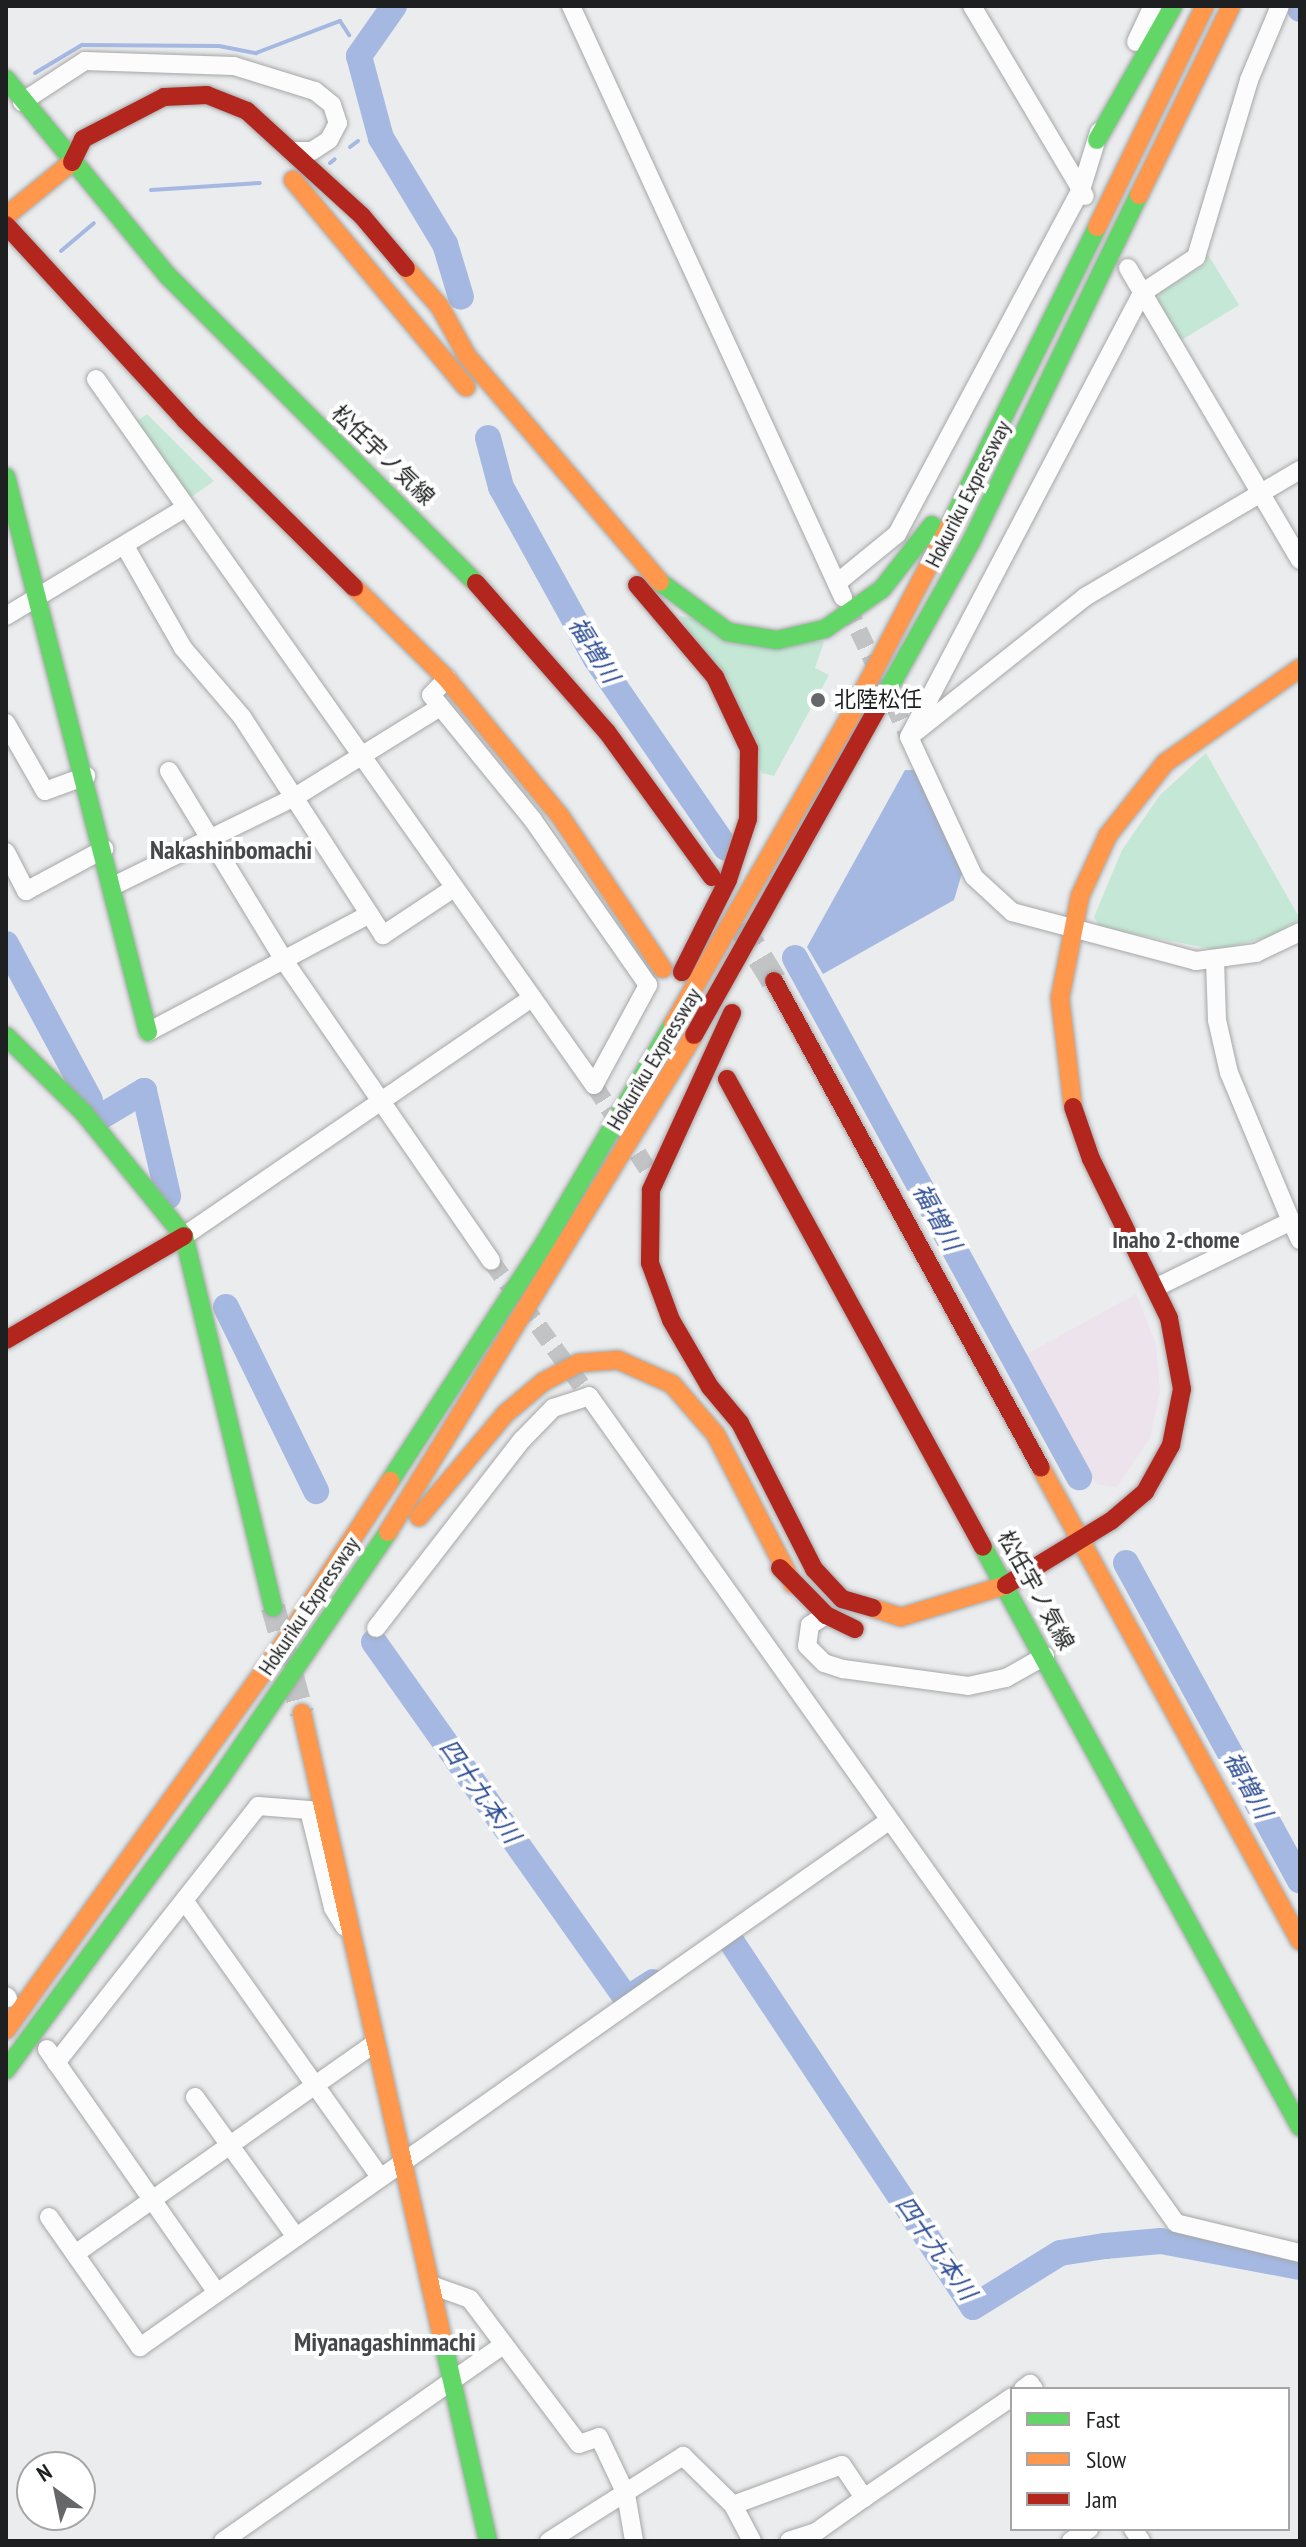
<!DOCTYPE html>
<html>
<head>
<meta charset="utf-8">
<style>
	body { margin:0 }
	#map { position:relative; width:1306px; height:2547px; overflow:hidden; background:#ebeced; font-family:"PT Sans Narrow","Noto Sans JP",sans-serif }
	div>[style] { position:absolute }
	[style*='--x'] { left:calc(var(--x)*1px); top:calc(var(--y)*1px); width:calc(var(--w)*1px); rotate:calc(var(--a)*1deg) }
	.commercial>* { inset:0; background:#ece3ed }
	.green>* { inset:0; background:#c5e8d6 }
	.water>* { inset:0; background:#a4b8e1 }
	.stream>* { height:4px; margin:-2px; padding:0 2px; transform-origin:2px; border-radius:2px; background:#a4b8e1 }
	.river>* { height:26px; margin:-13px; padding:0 13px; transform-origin:13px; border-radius:13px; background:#a4b8e1 }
	.street-tunnel>* { height:18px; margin-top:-9px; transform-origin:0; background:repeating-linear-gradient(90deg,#c2c3c4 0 18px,transparent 0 27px) }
	.secondary-tunnel>* { height:24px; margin-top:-12px; transform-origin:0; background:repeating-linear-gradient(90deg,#c2c3c4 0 24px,transparent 0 36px) }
	.primary-tunnel>* { height:26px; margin-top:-13px; transform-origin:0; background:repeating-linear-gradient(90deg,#c2c3c4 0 26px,transparent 0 39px) }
	.roads { filter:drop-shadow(0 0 2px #a6a7a8) drop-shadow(0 0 2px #a6a7a8) }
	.street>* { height:18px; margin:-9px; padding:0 9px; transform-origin:9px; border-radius:9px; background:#fcfcfc }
	.fast>* { height:18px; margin:-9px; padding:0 9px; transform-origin:9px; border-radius:9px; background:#63d668 }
	.slow>* { height:18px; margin:-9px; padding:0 9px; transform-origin:9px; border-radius:9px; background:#ff974d }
	.jam>* { height:18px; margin:-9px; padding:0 9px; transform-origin:9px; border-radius:9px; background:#b3261e }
	.dots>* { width:22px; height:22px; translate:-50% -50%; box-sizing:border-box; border:4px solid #fff; border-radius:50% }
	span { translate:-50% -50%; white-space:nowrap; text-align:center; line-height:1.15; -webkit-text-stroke:8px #fff; paint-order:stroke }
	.street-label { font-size:22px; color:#1e1f20 }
	.poi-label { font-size:22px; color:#1e1f20 }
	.left { translate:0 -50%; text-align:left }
	.water-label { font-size:24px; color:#2e4e95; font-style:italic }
	.neighbourhood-label { font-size:24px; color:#454749; font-weight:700 }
	.quarter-label { font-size:26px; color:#454749; font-weight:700 }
	.frame { position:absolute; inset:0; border:8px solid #1e1f20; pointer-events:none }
	.legend { position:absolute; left:1010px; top:2387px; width:280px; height:144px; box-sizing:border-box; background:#fff; border:2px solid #a5a5a6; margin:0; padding:10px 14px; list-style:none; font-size:24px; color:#1e1f20 }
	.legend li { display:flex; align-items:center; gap:16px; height:40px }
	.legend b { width:40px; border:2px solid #a5a5a6 }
	.north { position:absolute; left:16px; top:2451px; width:80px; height:80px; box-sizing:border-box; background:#fff; border:2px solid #a5a5a6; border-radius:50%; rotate:327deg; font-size:22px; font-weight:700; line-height:32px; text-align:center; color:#1e1f20 }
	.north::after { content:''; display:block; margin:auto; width:28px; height:36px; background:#666768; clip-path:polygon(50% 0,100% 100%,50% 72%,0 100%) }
</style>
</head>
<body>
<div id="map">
	<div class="commercial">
		<i style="clip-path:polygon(1136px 1294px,1156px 1344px,1160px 1392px,1150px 1438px,1117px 1487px,1096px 1484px,1025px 1355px)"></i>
	</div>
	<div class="green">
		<i style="clip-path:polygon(1207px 253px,1239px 305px,1180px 341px,1157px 303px,1160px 292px,1205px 264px)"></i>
		<i style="clip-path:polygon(147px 414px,214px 481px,187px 500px,134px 423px)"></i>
		<i style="clip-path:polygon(680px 616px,824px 642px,815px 668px,829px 675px,774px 776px,762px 773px)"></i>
		<i style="clip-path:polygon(1206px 753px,1300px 919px,1271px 936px,1217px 950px,1100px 927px,1094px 917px,1122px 850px,1160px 795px)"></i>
	</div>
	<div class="water">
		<i style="clip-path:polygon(905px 770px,915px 770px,962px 873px,954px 900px,823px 974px,807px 947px)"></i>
	</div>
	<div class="stream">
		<i style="--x:356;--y:45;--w:11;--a:75"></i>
		<i style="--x:35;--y:73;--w:55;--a:-30.8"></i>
		<i style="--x:82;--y:45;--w:137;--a:0.4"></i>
		<i style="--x:219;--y:46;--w:38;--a:11"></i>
		<i style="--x:256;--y:53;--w:90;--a:-20.9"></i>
		<i style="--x:340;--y:21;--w:17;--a:57"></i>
		<i style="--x:375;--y:134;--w:5;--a:-11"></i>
		<i style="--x:350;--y:147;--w:10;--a:-37"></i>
		<i style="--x:330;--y:163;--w:6;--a:-39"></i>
		<i style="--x:151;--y:190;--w:109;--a:-3.7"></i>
		<i style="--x:61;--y:251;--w:43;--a:-40.3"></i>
	</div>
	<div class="river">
		<i style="--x:394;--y:6;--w:61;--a:125"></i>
		<i style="--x:359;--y:56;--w:85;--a:75"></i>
		<i style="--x:381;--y:138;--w:124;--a:58.9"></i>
		<i style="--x:445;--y:244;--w:55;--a:73.2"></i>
		<i style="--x:1299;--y:6;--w:3;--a:72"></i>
		<i style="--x:488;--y:438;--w:51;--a:75.1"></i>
		<i style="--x:501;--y:487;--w:196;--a:61.1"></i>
		<i style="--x:596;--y:659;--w:229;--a:55.5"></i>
		<i style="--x:6;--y:944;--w:177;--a:61.7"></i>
		<i style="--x:795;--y:958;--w:592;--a:61.31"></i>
		<i style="--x:102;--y:1116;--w:49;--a:-30.8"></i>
		<i style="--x:144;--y:1091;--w:108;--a:77.1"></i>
		<i style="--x:226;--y:1307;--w:205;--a:63.9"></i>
		<i style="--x:1126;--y:1563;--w:362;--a:61.3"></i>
		<i style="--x:374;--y:1642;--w:438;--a:54.7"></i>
		<i style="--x:627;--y:1999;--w:31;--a:-33"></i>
		<i style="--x:733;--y:1944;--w:435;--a:56.5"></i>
		<i style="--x:973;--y:2307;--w:102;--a:-31.8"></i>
		<i style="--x:1060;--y:2253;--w:46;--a:-8.8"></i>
		<i style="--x:1105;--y:2246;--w:56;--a:-5.1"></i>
		<i style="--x:1161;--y:2241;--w:141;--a:10.6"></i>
	</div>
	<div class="street-tunnel">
		<i style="--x:847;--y:606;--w:145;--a:64.7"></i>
		<i style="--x:594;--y:1085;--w:117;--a:57.5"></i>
		<i style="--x:491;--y:1261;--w:167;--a:54"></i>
	</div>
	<div class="secondary-tunnel">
		<i style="--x:273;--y:1607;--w:110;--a:74.7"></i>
	</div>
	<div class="primary-tunnel">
		<i style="--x:740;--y:925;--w:66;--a:58.7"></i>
	</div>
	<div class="roads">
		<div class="street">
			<i style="--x:571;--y:6;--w:651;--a:65.29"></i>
			<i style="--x:972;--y:6;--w:221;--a:59.3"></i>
			<i style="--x:1136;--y:42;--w:40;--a:-65"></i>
			<i style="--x:22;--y:102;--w:75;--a:-33.1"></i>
			<i style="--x:85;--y:61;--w:149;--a:1.9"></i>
			<i style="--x:234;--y:66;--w:85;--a:17.2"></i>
			<i style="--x:315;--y:91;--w:22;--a:39"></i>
			<i style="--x:332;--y:105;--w:19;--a:72"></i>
			<i style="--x:338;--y:123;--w:19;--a:118"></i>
			<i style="--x:329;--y:140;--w:20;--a:147"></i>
			<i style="--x:312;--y:151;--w:20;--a:180"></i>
			<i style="--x:1128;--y:268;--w:339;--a:59.5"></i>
			<i style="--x:96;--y:379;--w:864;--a:54.8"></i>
			<i style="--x:594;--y:1085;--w:114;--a:-61.6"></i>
			<i style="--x:648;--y:985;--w:201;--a:-124.9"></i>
			<i style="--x:533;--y:820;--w:161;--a:-129.2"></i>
			<i style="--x:431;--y:695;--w:23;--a:-45"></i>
			<i style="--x:126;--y:548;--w:115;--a:60.3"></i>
			<i style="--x:183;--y:648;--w:91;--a:49.5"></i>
			<i style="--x:242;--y:717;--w:260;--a:57.1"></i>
			<i style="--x:383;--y:935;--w:85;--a:-33.5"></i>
			<i style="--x:837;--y:583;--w:77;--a:-39.2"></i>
			<i style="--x:897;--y:534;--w:390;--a:-61.9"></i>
			<i style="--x:1081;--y:190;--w:61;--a:-72.8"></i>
			<i style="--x:6;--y:616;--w:209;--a:-31.1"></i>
			<i style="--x:6;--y:723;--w:78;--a:60.2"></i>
			<i style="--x:45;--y:791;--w:44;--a:-20.1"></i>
			<i style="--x:914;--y:733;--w:218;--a:-38.5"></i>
			<i style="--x:1085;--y:597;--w:250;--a:-30.6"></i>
			<i style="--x:909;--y:737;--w:501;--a:-62.31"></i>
			<i style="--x:1142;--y:293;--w:65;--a:-33.7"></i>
			<i style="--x:1196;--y:257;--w:185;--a:-73.3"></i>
			<i style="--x:1249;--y:80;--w:80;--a:-67.3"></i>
			<i style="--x:909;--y:737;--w:154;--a:65.1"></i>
			<i style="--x:974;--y:877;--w:52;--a:42.6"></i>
			<i style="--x:1012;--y:912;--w:190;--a:14.9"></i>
			<i style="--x:1196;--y:961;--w:61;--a:-7.6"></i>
			<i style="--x:1256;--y:953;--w:49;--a:-25.5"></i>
			<i style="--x:169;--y:771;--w:223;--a:58.7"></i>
			<i style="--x:285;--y:962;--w:363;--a:55.4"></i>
			<i style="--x:6;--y:852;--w:44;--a:62.9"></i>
			<i style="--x:26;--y:891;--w:89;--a:-28.3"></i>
			<i style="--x:113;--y:886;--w:203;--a:-26.1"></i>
			<i style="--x:295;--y:797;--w:171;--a:-31.8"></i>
			<i style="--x:148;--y:1032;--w:251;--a:-28"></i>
			<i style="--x:1291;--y:1221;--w:21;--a:65"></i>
			<i style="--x:184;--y:1236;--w:422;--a:-34.4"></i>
			<i style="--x:1155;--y:1288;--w:152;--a:-26.2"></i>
			<i style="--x:1291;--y:1221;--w:160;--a:-112.7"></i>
			<i style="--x:1229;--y:1073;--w:54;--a:-102.8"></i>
			<i style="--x:1217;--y:1020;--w:59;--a:-91.9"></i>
			<i style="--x:826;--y:1615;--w:19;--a:148"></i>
			<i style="--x:810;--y:1625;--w:21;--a:98"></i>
			<i style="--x:807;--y:1646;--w:24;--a:45"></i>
			<i style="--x:824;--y:1663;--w:20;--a:18"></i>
			<i style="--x:843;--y:1669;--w:126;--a:7.7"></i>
			<i style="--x:968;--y:1686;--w:39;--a:-12"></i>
			<i style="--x:1006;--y:1678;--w:45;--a:-29.4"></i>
			<i style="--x:376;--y:1628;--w:238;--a:-52.2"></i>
			<i style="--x:522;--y:1440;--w:45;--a:-45.9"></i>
			<i style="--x:553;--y:1408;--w:38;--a:-18"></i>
			<i style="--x:589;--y:1396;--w:1014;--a:54.63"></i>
			<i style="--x:1176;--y:2223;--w:128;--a:13.6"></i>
			<i style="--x:186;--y:1903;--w:336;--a:54.7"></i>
			<i style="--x:6;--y:1996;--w:3;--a:45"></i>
			<i style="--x:47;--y:2049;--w:297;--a:55.1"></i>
			<i style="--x:56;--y:2063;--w:327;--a:-51.8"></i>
			<i style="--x:258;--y:1806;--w:51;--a:4.5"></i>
			<i style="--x:309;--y:1810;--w:101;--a:76.2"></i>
			<i style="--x:333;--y:1908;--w:22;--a:58"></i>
			<i style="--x:195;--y:2097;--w:173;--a:54.2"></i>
			<i style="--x:49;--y:2217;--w:159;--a:55"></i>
			<i style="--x:140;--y:2347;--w:913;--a:-35.1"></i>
			<i style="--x:75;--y:2254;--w:367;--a:-35.1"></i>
			<i style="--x:431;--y:2285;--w:41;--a:19.7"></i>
			<i style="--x:470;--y:2299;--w:181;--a:53.1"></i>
			<i style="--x:579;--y:2444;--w:21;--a:-19"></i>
			<i style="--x:599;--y:2437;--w:63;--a:64.7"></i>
			<i style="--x:626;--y:2494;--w:48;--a:80.3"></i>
			<i style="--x:1023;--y:2389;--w:9;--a:-36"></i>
			<i style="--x:1030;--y:2384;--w:6;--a:51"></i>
			<i style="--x:864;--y:2498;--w:179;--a:-34.3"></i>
			<i style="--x:733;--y:2505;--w:116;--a:-20.2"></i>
			<i style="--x:842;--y:2465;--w:40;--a:56"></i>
			<i style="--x:864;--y:2498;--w:59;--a:144.7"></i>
			<i style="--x:816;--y:2532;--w:28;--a:162"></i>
			<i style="--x:1133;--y:2529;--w:14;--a:56"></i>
			<i style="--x:223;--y:2541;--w:343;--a:-35"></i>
			<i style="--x:549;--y:2541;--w:159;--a:-32.4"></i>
			<i style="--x:683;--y:2456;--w:70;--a:44.4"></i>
			<i style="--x:733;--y:2505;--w:41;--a:62.2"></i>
			<i style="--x:1071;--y:2541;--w:22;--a:-34"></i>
		</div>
		<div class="fast">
			<i style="--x:6;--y:79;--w:255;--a:50.6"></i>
			<i style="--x:168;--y:276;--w:435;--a:44.9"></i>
			<i style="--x:1097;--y:140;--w:154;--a:-60.4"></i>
			<i style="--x:6;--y:477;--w:573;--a:75.65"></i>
			<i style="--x:950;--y:525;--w:332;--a:-63.7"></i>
			<i style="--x:660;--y:582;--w:84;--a:36.3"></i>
			<i style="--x:728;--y:632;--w:50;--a:9.3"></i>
			<i style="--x:777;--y:640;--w:49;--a:-12.9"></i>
			<i style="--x:825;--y:629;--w:70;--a:-35.1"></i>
			<i style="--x:882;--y:589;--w:81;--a:-52"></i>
			<i style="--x:884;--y:697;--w:180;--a:-60.7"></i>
			<i style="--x:972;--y:540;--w:383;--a:-64.2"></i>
			<i style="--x:6;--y:1036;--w:110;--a:44.6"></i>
			<i style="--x:84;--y:1113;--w:159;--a:50.9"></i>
			<i style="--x:184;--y:1236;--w:382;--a:76.5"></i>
			<i style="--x:390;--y:1481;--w:285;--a:-57"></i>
			<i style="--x:545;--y:1242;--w:253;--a:-59.6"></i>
			<i style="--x:983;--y:1547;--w:661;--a:61.34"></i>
			<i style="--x:6;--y:2070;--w:363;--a:-53.7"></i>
			<i style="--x:221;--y:1777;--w:297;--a:-55.7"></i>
			<i style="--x:443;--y:2341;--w:205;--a:77.3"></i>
		</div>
		<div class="slow">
			<i style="--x:293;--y:180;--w:270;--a:50.1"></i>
			<i style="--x:1139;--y:195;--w:210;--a:-64"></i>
			<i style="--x:6;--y:216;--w:85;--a:-39.3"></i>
			<i style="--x:1097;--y:227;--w:246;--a:-64"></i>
			<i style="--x:406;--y:268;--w:52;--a:48.9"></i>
			<i style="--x:440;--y:307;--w:56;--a:61.1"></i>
			<i style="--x:467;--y:356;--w:297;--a:49.5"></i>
			<i style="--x:354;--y:587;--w:131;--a:44.7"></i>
			<i style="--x:447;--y:679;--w:178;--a:50.5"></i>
			<i style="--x:560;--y:816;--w:184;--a:56.1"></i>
			<i style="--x:673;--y:1024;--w:351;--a:-60.1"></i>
			<i style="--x:848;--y:720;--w:220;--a:-62.4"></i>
			<i style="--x:1073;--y:1107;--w:110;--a:-96.8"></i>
			<i style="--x:1060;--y:998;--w:104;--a:-78.9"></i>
			<i style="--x:1080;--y:896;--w:67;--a:-65.3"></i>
			<i style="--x:1108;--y:835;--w:92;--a:-51.6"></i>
			<i style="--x:1165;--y:763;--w:165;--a:-35.1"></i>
			<i style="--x:1041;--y:1468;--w:539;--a:61.3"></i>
			<i style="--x:419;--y:1517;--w:134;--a:-50.1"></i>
			<i style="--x:505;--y:1414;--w:50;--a:-40.1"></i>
			<i style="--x:543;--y:1382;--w:40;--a:-28"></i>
			<i style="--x:578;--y:1363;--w:40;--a:-4.3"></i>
			<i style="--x:618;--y:1360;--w:59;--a:24"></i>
			<i style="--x:672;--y:1384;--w:67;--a:49.2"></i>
			<i style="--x:716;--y:1435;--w:168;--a:62.7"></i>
			<i style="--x:388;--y:1532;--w:584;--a:-58.38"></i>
			<i style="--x:873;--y:1608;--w:29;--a:18"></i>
			<i style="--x:901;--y:1617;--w:110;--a:-16.9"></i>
			<i style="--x:302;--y:1713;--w:644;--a:77.35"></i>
			<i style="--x:6;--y:2030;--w:481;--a:-54.3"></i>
			<i style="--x:287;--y:1639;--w:189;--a:-56.9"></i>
		</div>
		<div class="jam">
			<i style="--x:72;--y:162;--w:25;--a:-64"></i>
			<i style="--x:83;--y:139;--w:91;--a:-27.4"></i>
			<i style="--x:164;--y:97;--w:43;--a:-2.7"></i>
			<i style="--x:207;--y:95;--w:43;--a:21.8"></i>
			<i style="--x:247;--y:111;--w:156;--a:42.4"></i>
			<i style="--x:362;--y:216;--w:68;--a:49.8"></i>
			<i style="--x:6;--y:225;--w:265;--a:47.4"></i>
			<i style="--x:185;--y:420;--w:238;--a:44.7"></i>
			<i style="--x:476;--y:583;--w:198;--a:48.7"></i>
			<i style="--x:607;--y:732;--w:179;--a:54.1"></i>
			<i style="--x:637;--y:585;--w:121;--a:49.7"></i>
			<i style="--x:715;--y:677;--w:80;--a:64.7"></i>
			<i style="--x:749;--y:749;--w:70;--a:90.8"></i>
			<i style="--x:748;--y:819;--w:64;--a:108.2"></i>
			<i style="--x:728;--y:880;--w:103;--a:116.6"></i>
			<i style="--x:774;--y:981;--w:555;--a:61.27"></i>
			<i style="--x:732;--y:1013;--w:195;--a:114.6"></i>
			<i style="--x:651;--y:1190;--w:73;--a:90.8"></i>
			<i style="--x:650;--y:1263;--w:61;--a:69.8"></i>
			<i style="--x:671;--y:1320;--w:78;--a:59.8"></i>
			<i style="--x:710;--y:1387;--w:47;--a:50.2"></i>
			<i style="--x:740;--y:1423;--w:164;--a:63.1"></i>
			<i style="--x:814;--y:1569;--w:41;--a:47"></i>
			<i style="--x:842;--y:1599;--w:32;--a:16"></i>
			<i style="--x:694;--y:1035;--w:388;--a:-60.7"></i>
			<i style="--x:727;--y:1079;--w:533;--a:61.32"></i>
			<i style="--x:6;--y:1340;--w:206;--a:-30.3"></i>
			<i style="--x:780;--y:1568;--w:66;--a:45.6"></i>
			<i style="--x:826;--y:1615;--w:32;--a:26"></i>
			<i style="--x:1006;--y:1585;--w:123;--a:-31.4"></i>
			<i style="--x:1111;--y:1521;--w:45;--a:-40.5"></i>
			<i style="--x:1145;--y:1492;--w:54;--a:-61"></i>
			<i style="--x:1171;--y:1445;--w:57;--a:-78.9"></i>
			<i style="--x:1182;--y:1389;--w:72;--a:-100.4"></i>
			<i style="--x:1169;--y:1318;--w:177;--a:-116.1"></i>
			<i style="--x:1091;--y:1159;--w:55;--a:-109.1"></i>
		</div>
	</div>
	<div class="dots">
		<i style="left:818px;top:700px;background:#666768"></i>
	</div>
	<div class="street-label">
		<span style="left:383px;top:455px;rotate:44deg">松任宇ノ気線</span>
		<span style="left:968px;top:494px;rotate:-63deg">Hokuriku Expressway</span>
		<span style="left:654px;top:1059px;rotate:-59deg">Hokuriku Expressway</span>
		<span style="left:1036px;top:1590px;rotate:61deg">松任宇ノ気線</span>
		<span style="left:309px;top:1606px;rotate:-56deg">Hokuriku Expressway</span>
	</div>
	<div class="poi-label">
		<span class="left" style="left:834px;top:700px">北陸松任</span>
	</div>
	<div class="water-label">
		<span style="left:594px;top:650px;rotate:58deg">福増川</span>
		<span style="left:937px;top:1217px;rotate:61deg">福増川</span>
		<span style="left:1248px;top:1785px;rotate:61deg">福増川</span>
		<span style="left:480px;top:1791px;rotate:55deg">四十九本川</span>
		<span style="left:936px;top:2248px;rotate:55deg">四十九本川</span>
	</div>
	<div class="neighbourhood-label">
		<span style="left:1176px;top:1240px">Inaho 2-chome</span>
	</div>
	<div class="quarter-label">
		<span style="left:231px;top:850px">Nakashinbomachi</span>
		<span style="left:385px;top:2342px">Miyanagashinmachi</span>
	</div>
	<div class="frame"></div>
	<ul class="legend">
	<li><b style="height:10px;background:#63d668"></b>Fast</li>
	<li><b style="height:10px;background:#ff974d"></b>Slow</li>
	<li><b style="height:10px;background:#b3261e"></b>Jam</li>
	</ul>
	<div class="north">N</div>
</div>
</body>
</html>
